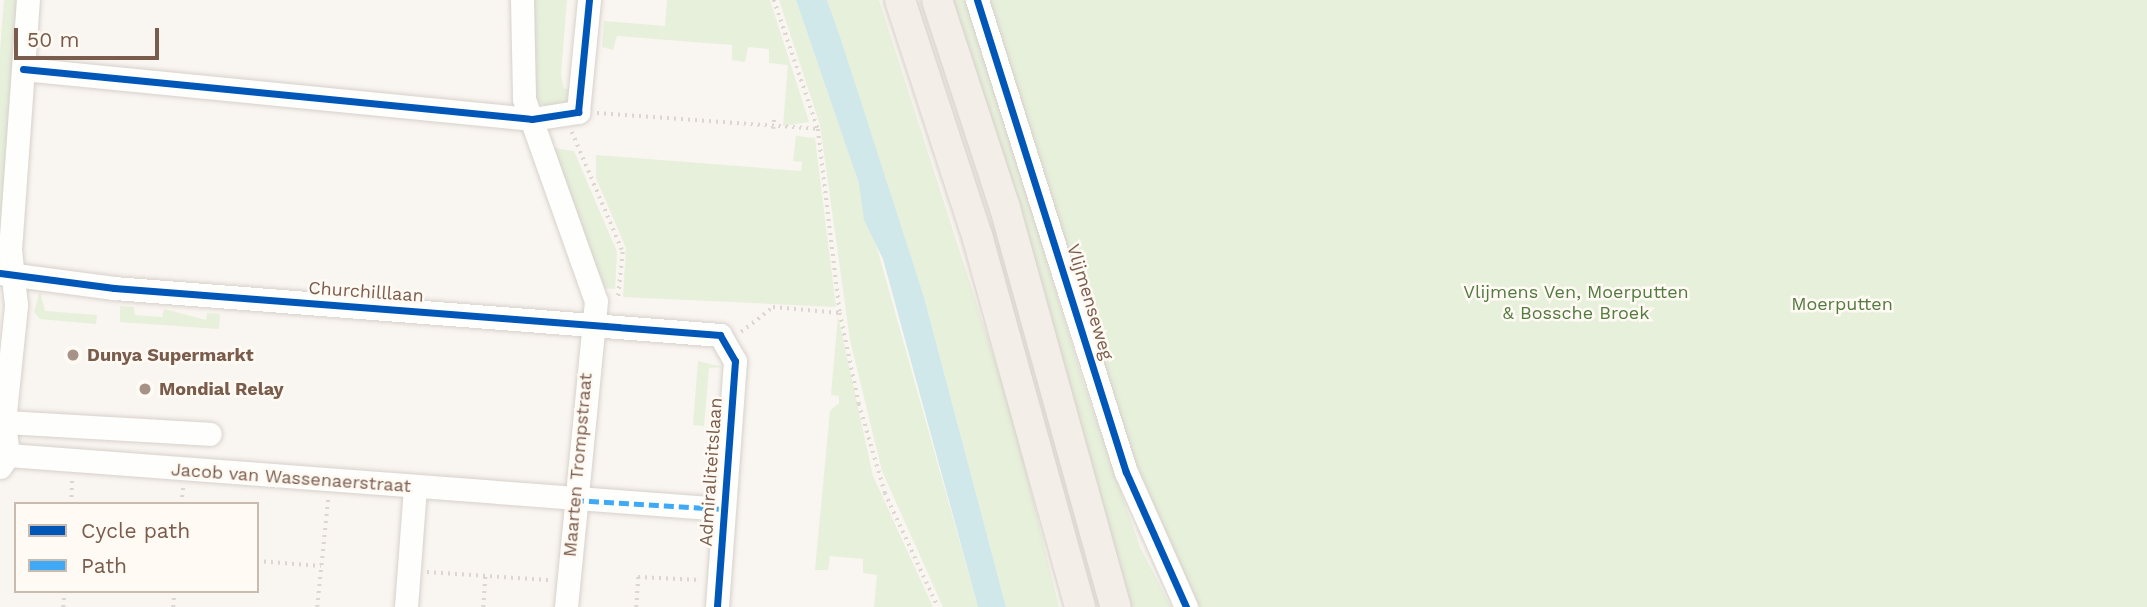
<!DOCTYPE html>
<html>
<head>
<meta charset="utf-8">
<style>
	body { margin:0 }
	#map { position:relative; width:2147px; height:607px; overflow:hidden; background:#f9f5f0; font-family:"Work Sans",sans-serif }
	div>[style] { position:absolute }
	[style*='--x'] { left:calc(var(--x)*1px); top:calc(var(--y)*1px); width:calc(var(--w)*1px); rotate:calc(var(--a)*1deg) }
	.green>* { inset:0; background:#e7f0db }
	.water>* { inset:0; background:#d0e8ea }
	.path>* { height:3.5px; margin-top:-1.75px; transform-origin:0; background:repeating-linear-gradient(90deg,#dcd5d0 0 2px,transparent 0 7px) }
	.roads { filter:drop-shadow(0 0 2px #d7d1cb) drop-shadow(0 0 2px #d7d1cb) }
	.minor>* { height:23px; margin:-11.5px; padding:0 11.5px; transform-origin:11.5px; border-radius:11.5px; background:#fefefd }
	.major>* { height:30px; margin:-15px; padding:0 15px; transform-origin:15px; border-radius:15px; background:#f3eee8 }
	.quiet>* { height:5px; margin-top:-2.5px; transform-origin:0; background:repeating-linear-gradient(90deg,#3fa9f5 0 10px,transparent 0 15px) }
	.cycleway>* { height:7px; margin:-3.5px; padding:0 3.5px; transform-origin:3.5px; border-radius:3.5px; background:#0057b8 }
	.dots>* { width:19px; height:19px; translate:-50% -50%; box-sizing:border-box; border:4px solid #fffaf3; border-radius:50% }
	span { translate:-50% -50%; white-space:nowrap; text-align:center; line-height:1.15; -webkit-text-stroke:5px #fffaf3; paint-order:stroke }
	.street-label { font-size:18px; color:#7a5c4d }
	.park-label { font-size:18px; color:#537a41 }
	.poi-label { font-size:18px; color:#7a5c4d; font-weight:700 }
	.left { translate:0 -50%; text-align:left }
	.legend { position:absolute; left:14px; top:502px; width:245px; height:91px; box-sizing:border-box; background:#fffaf3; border:2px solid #cabbb1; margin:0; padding:9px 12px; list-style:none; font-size:21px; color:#7a5c4d }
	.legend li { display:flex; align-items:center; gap:14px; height:35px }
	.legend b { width:35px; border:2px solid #cabbb1 }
	.scale { position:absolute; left:14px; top:28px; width:145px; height:32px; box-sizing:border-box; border:4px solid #7a5c4d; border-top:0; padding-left:9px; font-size:21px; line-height:24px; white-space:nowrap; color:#7a5c4d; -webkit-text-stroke:5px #fffaf3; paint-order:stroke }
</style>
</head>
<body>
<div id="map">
	<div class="green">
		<i style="clip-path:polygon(4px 0,20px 0,0 248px,0 51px)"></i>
		<i style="clip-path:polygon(532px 0,567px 0,561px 74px,564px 89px,574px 89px,568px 102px,546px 106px,535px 100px)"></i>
		<i style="clip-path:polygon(667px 0,770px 0,809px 122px,783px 126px,788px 65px,769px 63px,769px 49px,748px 47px,745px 62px,732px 60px,732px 45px,617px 36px,613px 50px,602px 47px,604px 21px,665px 26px)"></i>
		<i style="clip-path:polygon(779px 0,796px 0,859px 184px,978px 607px,943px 607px,882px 471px,850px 340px,820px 125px)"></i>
		<i style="clip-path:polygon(827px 0,879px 0,1013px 417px,1059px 607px,1006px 607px,924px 297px)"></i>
		<i style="clip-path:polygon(948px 0,968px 0,1083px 381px,1140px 547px,1171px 607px,1128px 607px)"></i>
		<i style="clip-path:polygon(989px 0,2147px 0,2147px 607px,1198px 607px,1131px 476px)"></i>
		<i style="clip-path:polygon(796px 136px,815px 138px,836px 307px,623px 297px,626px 248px,596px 178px,596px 155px,801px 171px,802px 162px,793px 161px)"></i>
		<i style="clip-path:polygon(547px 147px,574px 151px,617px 252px,615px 289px,605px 288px)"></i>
		<i style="clip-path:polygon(40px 291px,45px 311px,97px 315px,96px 324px,40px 319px,34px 312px)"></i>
		<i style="clip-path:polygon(120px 306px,134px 307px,135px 315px,162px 317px,164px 309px,206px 320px,207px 313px,220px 314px,219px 329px,120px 322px)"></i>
		<i style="clip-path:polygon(838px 316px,873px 476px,933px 607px,874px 607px,877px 575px,863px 573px,863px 559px,830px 556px,828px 570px,815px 570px,830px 411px,839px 403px,839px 396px,831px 395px)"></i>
		<i style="clip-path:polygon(698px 361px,723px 367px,709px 368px,704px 426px,693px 425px)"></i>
	</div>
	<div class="water">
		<i style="clip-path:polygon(796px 0,827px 0,842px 43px,924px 297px,1006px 607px,978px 607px,883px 259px,864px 220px,859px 184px)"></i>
	</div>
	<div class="path">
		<i style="--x:774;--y:0;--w:136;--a:71.2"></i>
		<i style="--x:818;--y:129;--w:185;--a:83.2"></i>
		<i style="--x:840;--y:313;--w:93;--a:78.2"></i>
		<i style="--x:859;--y:404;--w:93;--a:73.7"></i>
		<i style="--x:885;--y:493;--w:126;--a:65.1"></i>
		<i style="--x:597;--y:113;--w:222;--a:4.1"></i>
		<i style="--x:773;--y:129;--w:12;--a:-85"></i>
		<i style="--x:572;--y:132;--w:130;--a:67"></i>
		<i style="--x:623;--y:252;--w:48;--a:95.9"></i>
		<i style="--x:741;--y:332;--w:41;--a:-38"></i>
		<i style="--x:773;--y:307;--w:67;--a:5.1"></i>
		<i style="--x:71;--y:504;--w:23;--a:-88"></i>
		<i style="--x:181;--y:504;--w:16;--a:-83"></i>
		<i style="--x:257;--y:561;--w:64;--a:4.5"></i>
		<i style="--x:427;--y:572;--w:122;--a:3.8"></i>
		<i style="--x:63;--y:607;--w:16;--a:-86"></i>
		<i style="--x:173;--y:607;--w:16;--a:-86"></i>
		<i style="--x:317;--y:607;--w:110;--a:-84.2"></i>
		<i style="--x:483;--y:607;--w:31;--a:-86"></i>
		<i style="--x:636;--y:607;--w:30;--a:-86"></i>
		<i style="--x:638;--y:577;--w:62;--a:2.8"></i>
	</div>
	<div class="roads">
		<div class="minor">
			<i style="--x:522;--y:0;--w:99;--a:88.8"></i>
			<i style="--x:524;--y:99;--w:214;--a:70.4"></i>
			<i style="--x:596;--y:301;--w:307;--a:95.6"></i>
			<i style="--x:977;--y:0;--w:495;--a:72.5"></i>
			<i style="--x:1126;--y:472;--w:148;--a:66"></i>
			<i style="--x:23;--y:69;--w:511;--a:5.61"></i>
			<i style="--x:532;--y:119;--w:47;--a:-8.7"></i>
			<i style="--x:578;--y:112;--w:113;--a:-84.4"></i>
			<i style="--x:0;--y:273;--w:115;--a:7.5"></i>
			<i style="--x:114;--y:288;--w:608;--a:4.43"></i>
			<i style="--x:720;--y:335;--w:30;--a:60"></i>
			<i style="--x:735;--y:361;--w:247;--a:94.2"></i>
			<i style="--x:4;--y:422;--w:206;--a:3.3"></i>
			<i style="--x:8;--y:455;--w:717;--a:4.32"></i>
			<i style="--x:0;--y:467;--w:14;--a:-56"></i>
			<i style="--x:8;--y:455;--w:33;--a:-97"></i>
			<i style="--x:4;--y:422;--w:118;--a:-84.1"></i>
			<i style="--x:16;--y:305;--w:55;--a:-96.2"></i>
			<i style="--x:10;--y:250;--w:251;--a:-85.9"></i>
			<i style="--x:406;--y:607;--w:120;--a:-85.7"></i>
		</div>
		<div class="major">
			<i style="--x:900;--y:0;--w:251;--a:71.9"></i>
			<i style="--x:978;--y:239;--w:382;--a:74.5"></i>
			<i style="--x:937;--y:0;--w:219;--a:71.9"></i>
			<i style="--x:1005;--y:208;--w:414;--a:74.5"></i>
		</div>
	</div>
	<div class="quiet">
		<i style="--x:574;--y:500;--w:149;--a:3.5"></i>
	</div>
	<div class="cycleway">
		<i style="--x:977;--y:0;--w:495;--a:72.5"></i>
		<i style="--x:1126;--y:472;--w:148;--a:66"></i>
		<i style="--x:23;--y:69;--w:511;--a:5.61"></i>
		<i style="--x:532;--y:119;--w:47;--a:-8.7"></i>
		<i style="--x:578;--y:112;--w:113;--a:-84.4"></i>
		<i style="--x:0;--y:273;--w:115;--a:7.5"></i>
		<i style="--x:114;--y:288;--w:608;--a:4.43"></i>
		<i style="--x:720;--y:335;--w:30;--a:60"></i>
		<i style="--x:735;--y:361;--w:247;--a:94.2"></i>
	</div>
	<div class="dots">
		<i style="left:73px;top:355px;background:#a69286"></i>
		<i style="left:145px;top:389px;background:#a69286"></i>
	</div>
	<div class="street-label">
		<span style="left:366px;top:292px;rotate:4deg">Churchilllaan</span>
		<span style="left:1090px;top:302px;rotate:73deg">Vlijmenseweg</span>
		<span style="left:578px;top:465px;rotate:-85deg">Maarten Trompstraat</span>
		<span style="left:711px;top:472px;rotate:-86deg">Admiraliteitslaan</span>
		<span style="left:291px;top:478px;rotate:4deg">Jacob van Wassenaerstraat</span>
	</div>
	<div class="park-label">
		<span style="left:1576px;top:303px">Vlijmens Ven, Moerputten<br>&amp; Bossche Broek</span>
		<span style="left:1842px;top:304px">Moerputten</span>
	</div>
	<div class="poi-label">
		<span class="left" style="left:87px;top:355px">Dunya Supermarkt</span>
		<span class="left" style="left:159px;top:389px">Mondial Relay</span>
	</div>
	<ul class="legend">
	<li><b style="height:9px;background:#0057b8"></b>Cycle path</li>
	<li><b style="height:9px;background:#3fa9f5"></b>Path</li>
	</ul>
	<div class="scale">50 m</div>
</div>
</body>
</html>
